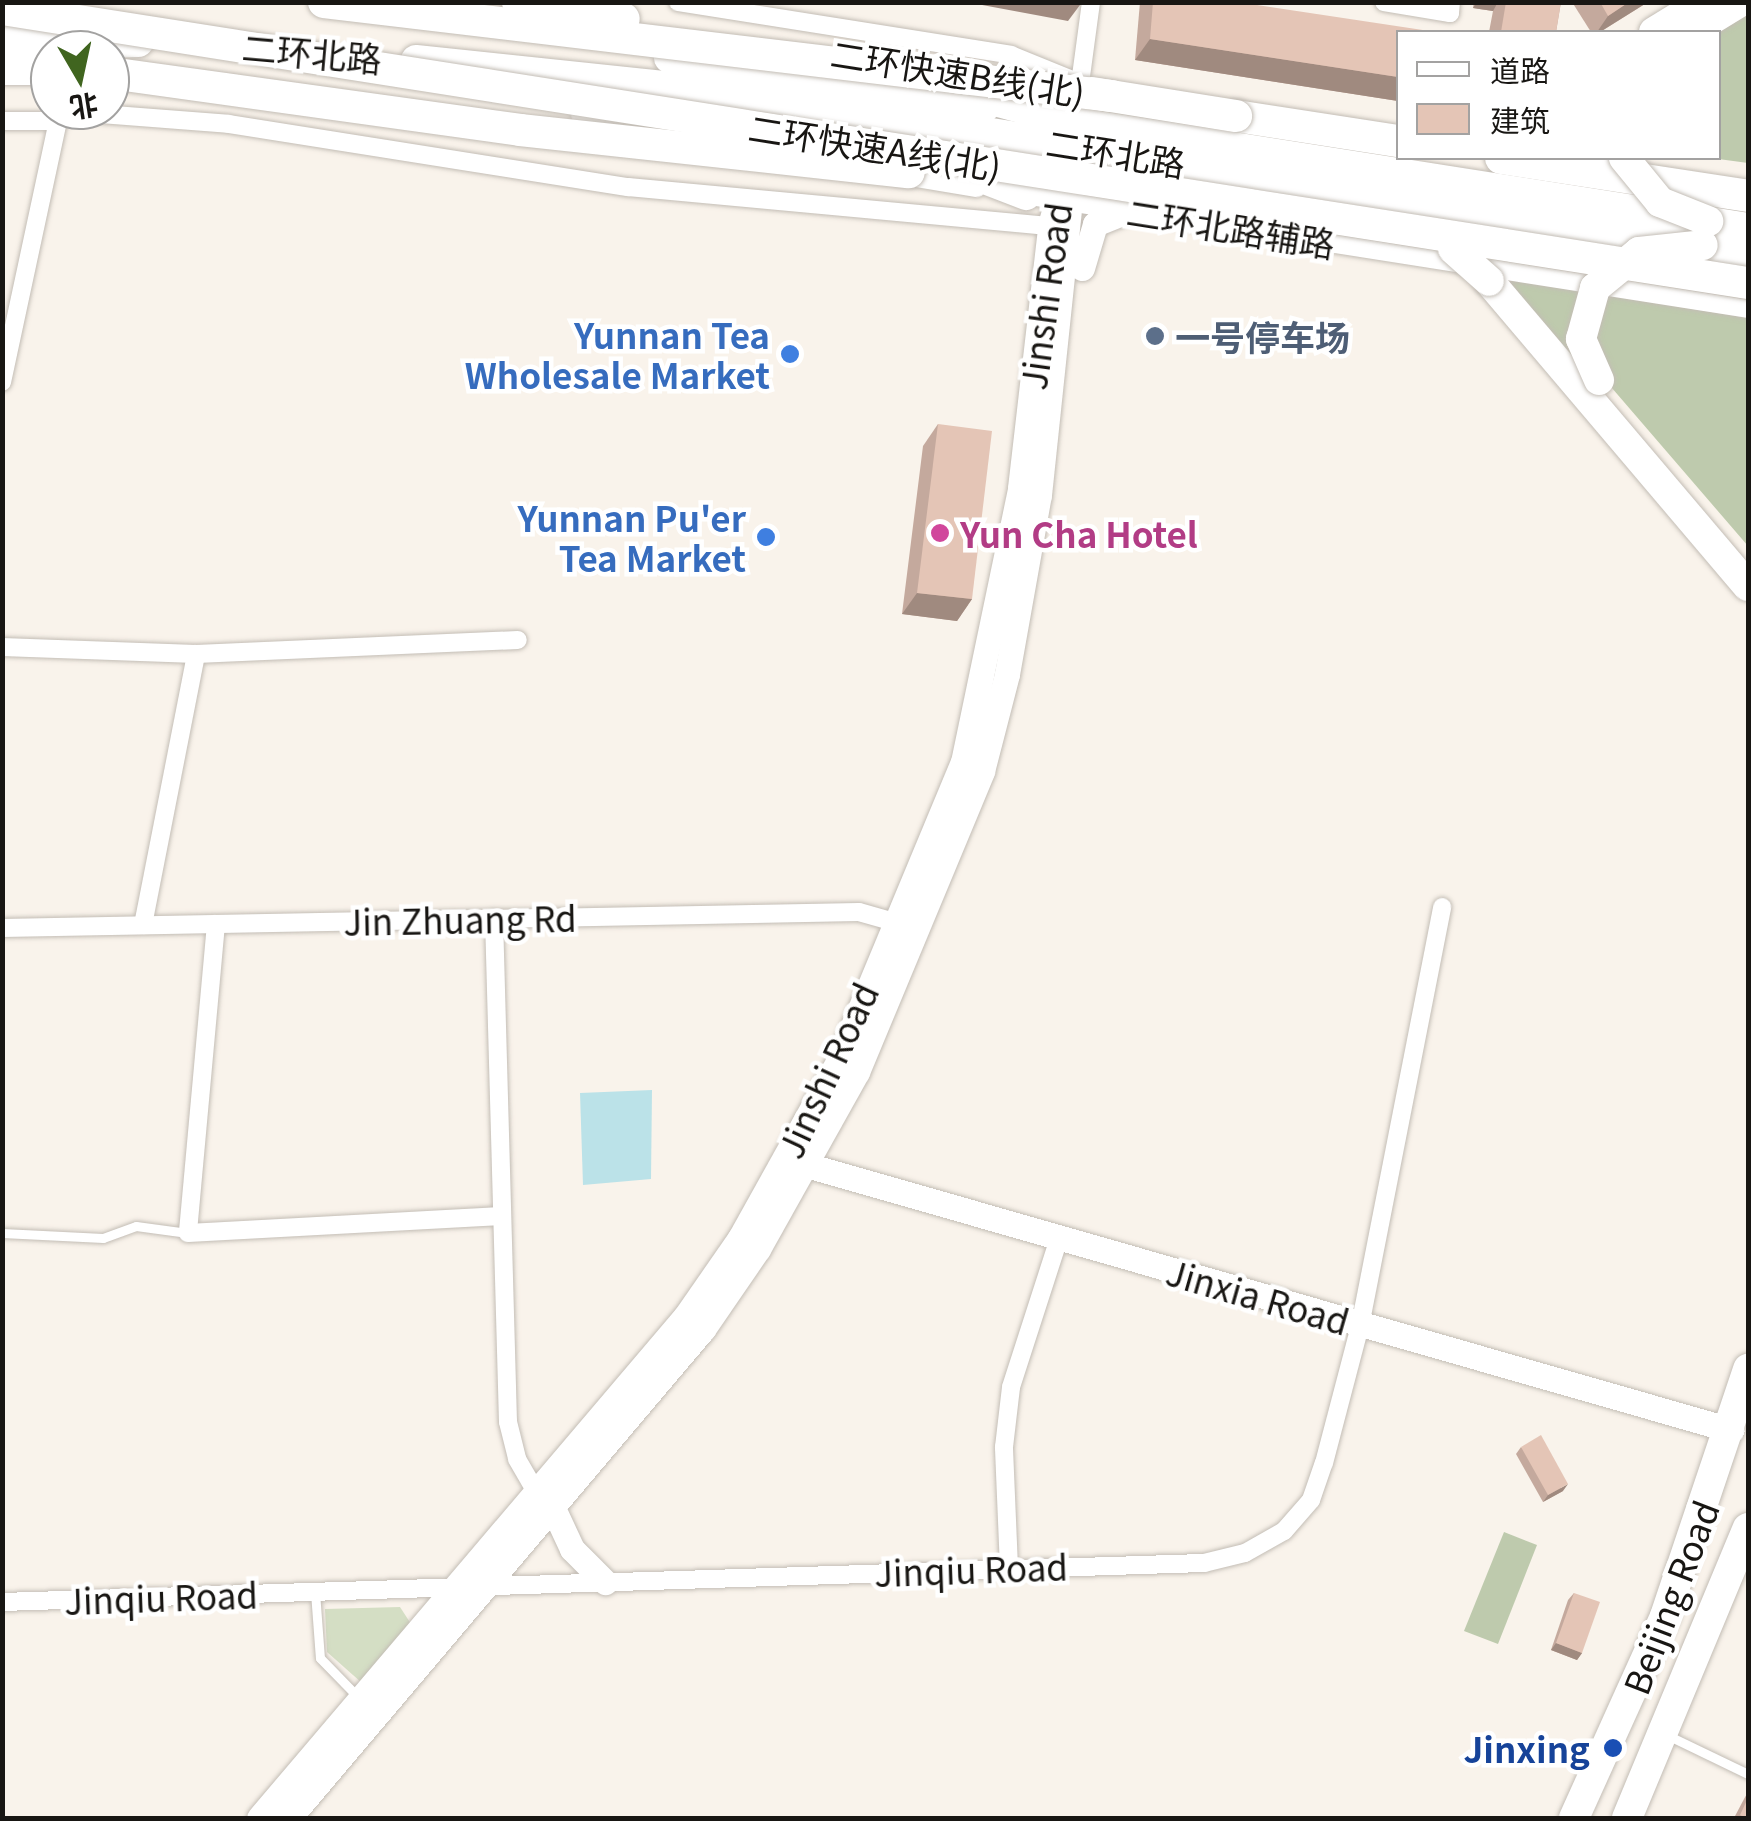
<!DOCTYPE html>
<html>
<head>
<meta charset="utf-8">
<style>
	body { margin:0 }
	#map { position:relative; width:1751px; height:1821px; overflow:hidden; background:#f9f3eb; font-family:Georgia,"Noto Sans SC",serif }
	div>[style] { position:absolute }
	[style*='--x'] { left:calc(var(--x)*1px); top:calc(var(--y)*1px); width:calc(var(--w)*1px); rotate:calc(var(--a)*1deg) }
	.green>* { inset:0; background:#d4dec4 }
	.forest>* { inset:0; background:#becaad }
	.water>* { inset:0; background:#bbe2e8 }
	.roads { filter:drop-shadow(0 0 2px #c3bdb5) drop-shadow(0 0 2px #c3bdb5) }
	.lane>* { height:9px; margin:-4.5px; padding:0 4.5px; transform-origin:4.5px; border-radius:4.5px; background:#fff }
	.street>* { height:18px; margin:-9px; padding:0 9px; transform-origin:9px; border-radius:9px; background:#fff }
	.secondary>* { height:25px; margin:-12.5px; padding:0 12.5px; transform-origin:12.5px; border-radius:12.5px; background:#fff }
	.primary>* { height:30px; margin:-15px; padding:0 15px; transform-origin:15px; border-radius:15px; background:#fff }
	.highway>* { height:32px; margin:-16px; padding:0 16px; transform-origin:16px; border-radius:16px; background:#fff }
	.bridges { filter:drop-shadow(0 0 2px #c3bdb5) drop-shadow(0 0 2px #c3bdb5) }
	.primary-bridge>* { height:30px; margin:-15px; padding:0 15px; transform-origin:15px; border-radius:15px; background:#fff }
	.highway-bridge>* { height:32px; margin:-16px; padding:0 16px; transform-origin:16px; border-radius:16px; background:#fff }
	.wall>* { inset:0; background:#c4a99d }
	.shaded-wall>* { inset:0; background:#a08a7f }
	.building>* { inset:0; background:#e4c5b6 }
	.dots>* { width:28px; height:28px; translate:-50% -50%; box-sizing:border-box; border:5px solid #fff; border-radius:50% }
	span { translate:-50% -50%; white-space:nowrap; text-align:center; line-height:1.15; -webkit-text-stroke:9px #fff; paint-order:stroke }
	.street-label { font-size:35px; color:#181613 }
	.shop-label { font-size:35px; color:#366cbe; font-weight:700 }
	.right { translate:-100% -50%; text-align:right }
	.service-label { font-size:35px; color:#4e5e75; font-weight:700 }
	.left { translate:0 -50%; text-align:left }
	.hotel-label { font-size:35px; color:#b23c85; font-weight:700 }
	.transit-label { font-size:35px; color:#164399; font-weight:700 }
	.frame { position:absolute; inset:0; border:5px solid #181613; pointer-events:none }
	.legend { position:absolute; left:1396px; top:30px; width:325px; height:130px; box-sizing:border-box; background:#fff; border:2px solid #a3a2a1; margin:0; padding:12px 18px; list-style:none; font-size:30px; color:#181613 }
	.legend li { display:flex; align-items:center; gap:20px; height:50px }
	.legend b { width:50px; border:2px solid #a3a2a1 }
	.north { position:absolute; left:30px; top:30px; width:100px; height:100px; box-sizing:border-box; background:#fff; border:2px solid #a3a2a1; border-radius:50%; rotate:171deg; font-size:28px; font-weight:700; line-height:40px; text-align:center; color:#181613 }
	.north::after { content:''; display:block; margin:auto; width:35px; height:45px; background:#40651f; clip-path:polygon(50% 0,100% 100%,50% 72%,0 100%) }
</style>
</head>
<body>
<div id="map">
	<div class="green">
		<i style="clip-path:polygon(400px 1607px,413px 1627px,362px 1683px,327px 1652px,325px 1609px)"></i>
	</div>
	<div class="forest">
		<i style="clip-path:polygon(1748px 3px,1748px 163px,1711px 158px,1718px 158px,1718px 32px)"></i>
		<i style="clip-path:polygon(1504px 278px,1748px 318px,1748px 546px,1599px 373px,1568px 359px)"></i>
		<i style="clip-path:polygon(1504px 1532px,1537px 1545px,1498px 1644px,1464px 1631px)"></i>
	</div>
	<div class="water">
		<i style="clip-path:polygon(652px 1090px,651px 1179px,583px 1185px,580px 1093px)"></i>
	</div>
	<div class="roads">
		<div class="lane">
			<i style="--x:2;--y:1233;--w:101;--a:2.8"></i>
			<i style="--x:103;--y:1238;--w:35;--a:-20"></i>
			<i style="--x:136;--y:1226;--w:52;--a:7.7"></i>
			<i style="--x:315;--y:1592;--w:66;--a:85.7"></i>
			<i style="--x:320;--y:1658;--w:56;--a:45.7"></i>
			<i style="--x:1669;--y:1736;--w:88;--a:25.7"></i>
		</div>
		<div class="street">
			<i style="--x:678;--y:2;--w:337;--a:9"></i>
			<i style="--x:1011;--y:55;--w:71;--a:22.2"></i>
			<i style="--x:1384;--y:2;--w:67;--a:9.5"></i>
			<i style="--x:1450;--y:13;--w:11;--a:-85"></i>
			<i style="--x:1079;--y:91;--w:90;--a:-82.3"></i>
			<i style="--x:580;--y:115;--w:70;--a:12.4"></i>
			<i style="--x:2;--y:121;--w:56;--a:0"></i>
			<i style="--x:899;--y:175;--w:79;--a:9.5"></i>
			<i style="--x:1018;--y:194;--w:739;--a:8.95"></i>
			<i style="--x:2;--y:382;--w:267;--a:-77.9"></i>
			<i style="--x:58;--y:121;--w:18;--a:-29"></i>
			<i style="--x:74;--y:112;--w:155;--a:4.4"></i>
			<i style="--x:229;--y:124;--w:404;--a:9"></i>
			<i style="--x:628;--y:187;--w:425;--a:5.3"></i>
			<i style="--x:2;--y:647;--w:194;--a:2.1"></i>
			<i style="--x:196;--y:654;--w:322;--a:-2.5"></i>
			<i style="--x:494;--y:918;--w:504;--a:88.41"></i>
			<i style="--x:508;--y:1422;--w:38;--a:76"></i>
			<i style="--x:517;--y:1459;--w:39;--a:60"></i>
			<i style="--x:216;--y:924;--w:310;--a:95.2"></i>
			<i style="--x:188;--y:1233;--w:314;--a:-3.1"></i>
			<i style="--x:143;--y:925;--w:276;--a:-78.9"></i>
			<i style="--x:2;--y:928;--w:857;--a:-1.07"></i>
			<i style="--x:859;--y:912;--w:48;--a:15.8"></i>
			<i style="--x:1009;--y:1568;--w:121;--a:-92.4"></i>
			<i style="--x:1004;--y:1447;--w:60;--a:-83.3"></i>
			<i style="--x:1011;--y:1387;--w:157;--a:-72.1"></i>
			<i style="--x:2;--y:1602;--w:1203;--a:-1.86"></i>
			<i style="--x:1204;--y:1563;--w:42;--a:-13.7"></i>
			<i style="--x:1245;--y:1553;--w:45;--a:-29.4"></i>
			<i style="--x:1284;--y:1531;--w:41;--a:-48.9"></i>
			<i style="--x:1311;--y:1500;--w:39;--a:-71"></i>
			<i style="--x:1324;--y:1463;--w:142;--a:-75.3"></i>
			<i style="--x:1360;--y:1326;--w:427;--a:-78.9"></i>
		</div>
		<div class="secondary">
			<i style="--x:1082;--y:268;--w:46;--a:-73.5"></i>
			<i style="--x:1095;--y:224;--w:35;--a:-22"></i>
			<i style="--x:796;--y:1162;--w:973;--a:15.99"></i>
			<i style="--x:553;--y:1508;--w:45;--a:65.1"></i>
			<i style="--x:572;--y:1549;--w:47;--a:45"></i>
			<i style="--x:259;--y:1818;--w:658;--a:-49.63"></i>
			<i style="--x:685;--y:1317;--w:96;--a:-55.2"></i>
			<i style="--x:740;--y:1238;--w:201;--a:-60.9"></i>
			<i style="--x:838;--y:1062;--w:325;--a:-67.4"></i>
			<i style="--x:963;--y:762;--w:280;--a:-78.2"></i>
			<i style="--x:1020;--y:488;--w:268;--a:-83.4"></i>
			<i style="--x:1051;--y:222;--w:66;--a:-74.3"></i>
			<i style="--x:289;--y:1818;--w:641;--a:-49.75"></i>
			<i style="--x:703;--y:1329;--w:97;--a:-55.5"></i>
			<i style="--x:758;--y:1249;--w:203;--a:-60.8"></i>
			<i style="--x:857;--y:1072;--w:326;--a:-67.4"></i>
			<i style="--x:982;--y:771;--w:100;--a:-75.5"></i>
			<i style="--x:1007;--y:674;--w:182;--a:-79.9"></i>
			<i style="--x:1039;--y:495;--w:316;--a:-84"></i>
		</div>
		<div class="primary">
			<i style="--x:2;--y:27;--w:59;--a:5.8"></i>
			<i style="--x:1654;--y:32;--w:57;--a:-31.5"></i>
			<i style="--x:1691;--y:32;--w:57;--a:-31.5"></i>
			<i style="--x:669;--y:58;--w:319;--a:9"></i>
			<i style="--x:416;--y:60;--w:342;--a:6"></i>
			<i style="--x:756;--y:96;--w:1004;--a:8.94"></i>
			<i style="--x:1054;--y:119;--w:703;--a:8.93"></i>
			<i style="--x:930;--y:158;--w:103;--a:21.1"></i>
			<i style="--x:1489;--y:281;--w:400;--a:49.7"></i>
			<i style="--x:1574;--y:1818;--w:222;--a:-65.7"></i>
			<i style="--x:1665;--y:1616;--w:261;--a:-71.4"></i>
			<i style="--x:1627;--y:1818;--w:314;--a:-67.4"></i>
		</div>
		<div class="highway">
			<i style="--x:2;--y:46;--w:136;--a:-2.1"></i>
			<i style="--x:2;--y:69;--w:48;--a:0"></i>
			<i style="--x:951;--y:88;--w:130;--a:15.2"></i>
			<i style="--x:1236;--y:116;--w:164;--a:8.8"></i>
			<i style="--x:1501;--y:158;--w:250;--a:8.7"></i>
		</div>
	</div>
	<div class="bridges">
		<div class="primary-bridge">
			<i style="--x:1624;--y:158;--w:57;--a:50.7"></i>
			<i style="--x:1660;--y:202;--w:52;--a:21.6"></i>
			<i style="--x:1453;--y:249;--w:48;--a:41.6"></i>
			<i style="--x:1599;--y:380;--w:45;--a:-113.7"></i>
			<i style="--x:1581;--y:339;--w:53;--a:-74.6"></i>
			<i style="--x:1595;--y:288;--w:57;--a:-39.3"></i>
			<i style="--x:1639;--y:252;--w:64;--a:-6.2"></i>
		</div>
		<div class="highway-bridge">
			<i style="--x:324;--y:2;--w:794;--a:6.8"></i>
			<i style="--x:518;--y:2;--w:107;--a:9.1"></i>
			<i style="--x:2;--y:9;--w:1767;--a:8.92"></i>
			<i style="--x:110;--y:73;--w:414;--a:7.9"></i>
			<i style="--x:520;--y:130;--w:391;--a:6.2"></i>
			<i style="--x:1092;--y:93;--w:146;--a:9.1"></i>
		</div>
	</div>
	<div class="wall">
		<i style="clip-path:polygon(1140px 2px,1237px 2px,1398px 32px,1398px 101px,1135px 60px)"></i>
		<i style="clip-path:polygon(1474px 2px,1561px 2px,1556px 32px,1489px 32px,1493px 11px,1473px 8px)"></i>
		<i style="clip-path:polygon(1572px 2px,1648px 2px,1600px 32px,1591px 32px)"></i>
		<i style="clip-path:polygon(938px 424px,972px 599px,957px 621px,902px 614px,923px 446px)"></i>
		<i style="clip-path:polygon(1521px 1447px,1563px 1491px,1543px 1502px,1516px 1454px)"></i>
		<i style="clip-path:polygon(1574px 1593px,1582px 1653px,1577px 1660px,1551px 1650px,1568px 1600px)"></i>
		<i style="clip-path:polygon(1748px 1792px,1748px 1818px,1734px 1818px,1744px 1799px)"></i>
	</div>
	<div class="shaded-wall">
		<i style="clip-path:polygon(966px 2px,1067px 2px,1080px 5px,1068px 21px)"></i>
		<i style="clip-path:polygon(1477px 2px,1498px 2px,1493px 11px,1473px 8px)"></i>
		<i style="clip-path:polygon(1629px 2px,1648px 2px,1600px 32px,1597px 32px,1608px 16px)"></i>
		<i style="clip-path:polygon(1150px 39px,1398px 77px,1398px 101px,1135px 60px)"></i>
		<i style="clip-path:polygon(917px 593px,972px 599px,957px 621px,902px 614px)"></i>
		<i style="clip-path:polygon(1568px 1484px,1563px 1491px,1543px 1502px,1548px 1495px)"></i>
		<i style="clip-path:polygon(1556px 1643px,1582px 1653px,1577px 1660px,1551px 1650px)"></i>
	</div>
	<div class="building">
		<i style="clip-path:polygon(1153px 2px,1237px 2px,1436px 32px,1398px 32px,1398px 77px,1150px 39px)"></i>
		<i style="clip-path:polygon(1506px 2px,1561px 2px,1556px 32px,1501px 32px)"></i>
		<i style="clip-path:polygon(1600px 2px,1629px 2px,1608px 16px)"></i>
		<i style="clip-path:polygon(938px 424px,992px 431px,972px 599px,917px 593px)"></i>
		<i style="clip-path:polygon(1541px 1435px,1568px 1484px,1548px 1495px,1521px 1447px)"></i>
		<i style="clip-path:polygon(1574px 1593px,1600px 1602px,1582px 1653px,1556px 1643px)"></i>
		<i style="clip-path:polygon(1748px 1798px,1748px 1818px,1746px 1818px,1740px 1815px)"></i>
	</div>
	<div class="dots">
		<i style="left:1155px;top:336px;background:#5c6f8a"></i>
		<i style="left:790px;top:354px;background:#3f7fe0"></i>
		<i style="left:940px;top:533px;background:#d1479c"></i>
		<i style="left:766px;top:537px;background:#3f7fe0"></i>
		<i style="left:1613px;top:1748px;background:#1a4fb4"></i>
	</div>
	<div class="street-label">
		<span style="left:312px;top:52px;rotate:5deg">二环北路</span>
		<span style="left:958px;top:72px;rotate:9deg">二环快速B线(北)</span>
		<span style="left:875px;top:146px;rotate:9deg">二环快速A线(北)</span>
		<span style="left:1116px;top:152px;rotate:9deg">二环北路</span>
		<span style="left:1231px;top:227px;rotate:9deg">二环北路辅路</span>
		<span style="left:1045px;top:296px;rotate:-82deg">Jinshi Road</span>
		<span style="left:460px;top:919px;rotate:-1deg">Jin Zhuang Rd</span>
		<span style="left:827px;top:1070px;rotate:-65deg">Jinshi Road</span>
		<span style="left:1258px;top:1296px;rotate:16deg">Jinxia Road</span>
		<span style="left:971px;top:1569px;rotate:-2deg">Jinqiu Road</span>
		<span style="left:161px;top:1597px;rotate:-2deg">Jinqiu Road</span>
		<span style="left:1670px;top:1597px;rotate:-69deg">Beijing Road</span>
	</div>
	<div class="shop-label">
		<span class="right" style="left:770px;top:354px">Yunnan Tea<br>Wholesale Market</span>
		<span class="right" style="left:746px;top:537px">Yunnan Pu'er<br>Tea Market</span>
	</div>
	<div class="service-label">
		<span class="left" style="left:1175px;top:336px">一号停车场</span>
	</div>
	<div class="hotel-label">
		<span class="left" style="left:960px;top:533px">Yun Cha Hotel</span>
	</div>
	<div class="transit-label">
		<span class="right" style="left:1590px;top:1748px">Jinxing</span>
	</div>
	<div class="frame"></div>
	<ul class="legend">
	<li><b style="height:12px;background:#fff"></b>道路</li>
	<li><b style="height:28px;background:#e4c5b6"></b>建筑</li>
	</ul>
	<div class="north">北</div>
</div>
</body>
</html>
